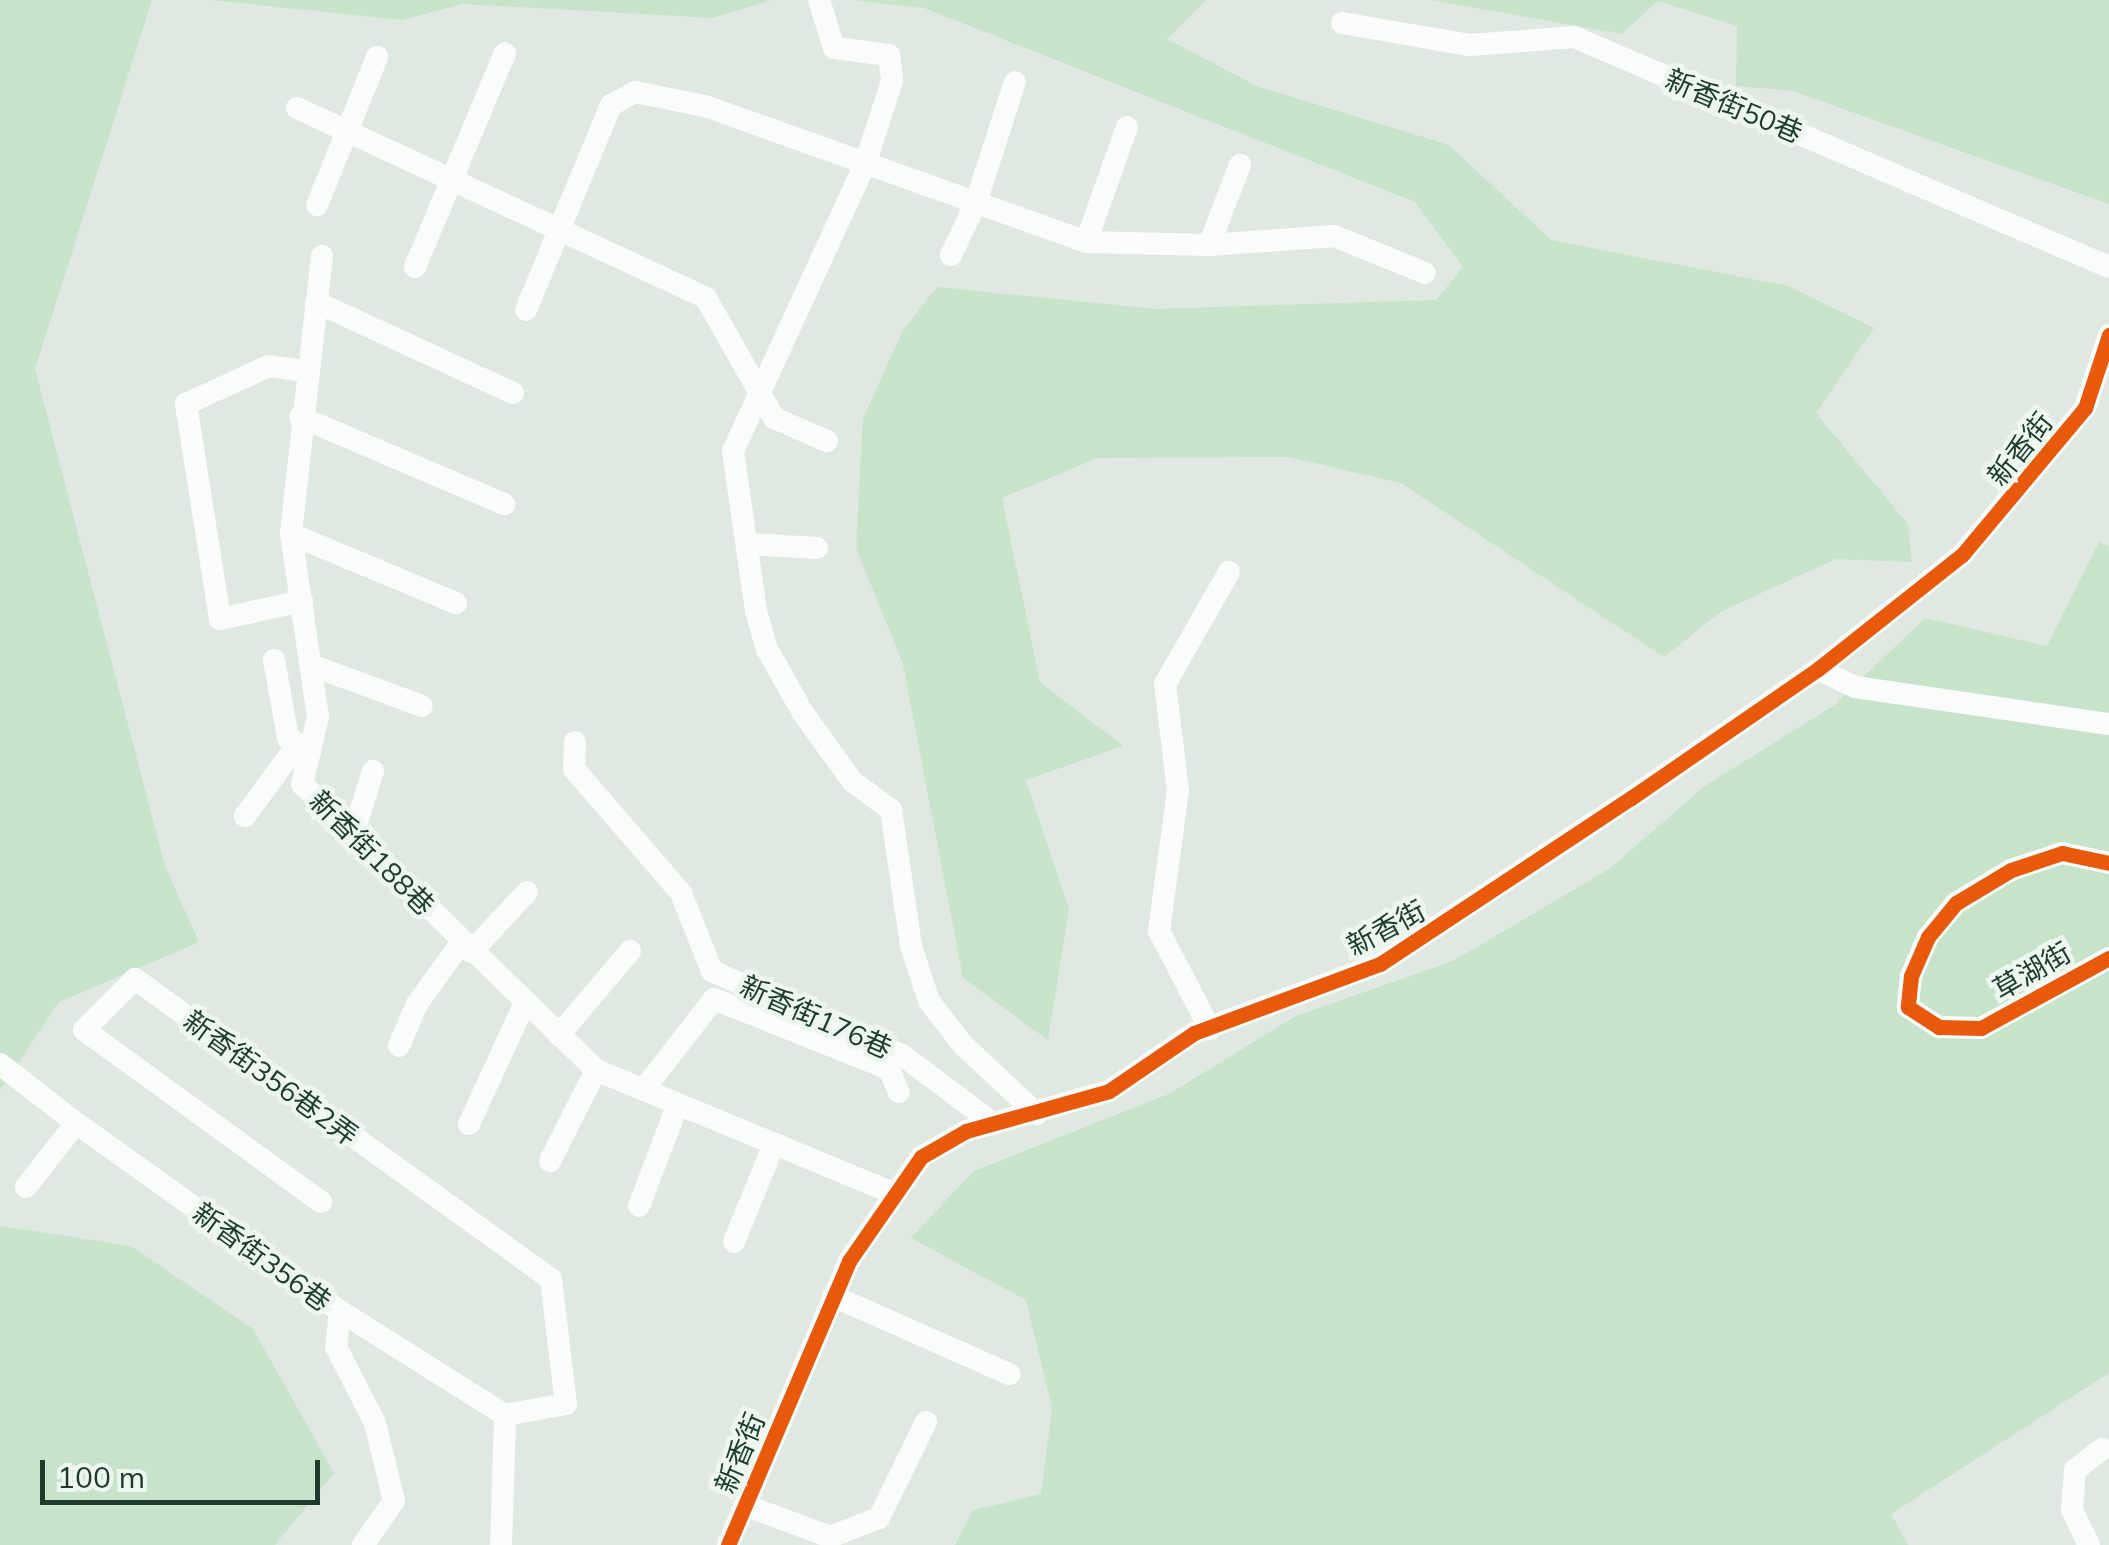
<!DOCTYPE html>
<html>
<head>
<meta charset="utf-8">
<style>
	body { margin:0 }
	#map { position:relative; width:2109px; height:1545px; overflow:hidden; background:#e0e8e2; font-family:Mulish,"Noto Sans TC",sans-serif }
	div>[style] { position:absolute }
	[style*='--x'] { left:calc(var(--x)*1px); top:calc(var(--y)*1px); width:calc(var(--w)*1px); rotate:calc(var(--a)*1deg) }
	.green>* { inset:0; background:#c7e3c9 }
	.minor>* { height:22px; margin:-11px; padding:0 11px; transform-origin:11px; border-radius:11px; background:#fafcfb }
	.cycleway>* { height:15px; margin:-7.5px; padding:0 7.5px; transform-origin:7.5px; border-radius:7.5px; background:#e8590c }
	span { translate:-50% -50%; white-space:nowrap; text-align:center; line-height:1.15; -webkit-text-stroke:9px #edf7f0; paint-order:stroke }
	.street-label { font-size:28px; color:#1d3c2c }
	.scale { position:absolute; left:40px; top:1460px; width:280px; height:45px; box-sizing:border-box; border:5px solid #1d3c2c; border-top:0; padding-left:12px; font-size:30px; line-height:35px; white-space:nowrap; color:#1d3c2c; -webkit-text-stroke:8px #edf7f0; paint-order:stroke }
</style>
</head>
<body>
<div id="map">
	<div class="green">
		<i style="clip-path:polygon(0 0,152px 0,35px 369px,165px 866px,199px 942px,59px 1002px,0 1090px)"></i>
		<i style="clip-path:polygon(210px 0,771px 0,713px 18px,462px 4px,402px 20px)"></i>
		<i style="clip-path:polygon(852px 0,1206px 0,1167px 39px,1259px 87px,1449px 145px,1551px 240px,1788px 286px,1874px 328px,1816px 413px,1908px 524px,1912px 562px,1836px 559px,1722px 611px,1664px 657px,1401px 483px,1288px 457px,1097px 458px,1002px 498px,1040px 682px,1123px 746px,1026px 780px,1069px 909px,1048px 1040px,963px 978px,903px 664px,856px 548px,863px 419px,902px 332px,937px 287px,1154px 309px,1436px 300px,1463px 267px,1415px 202px,924px 8px)"></i>
		<i style="clip-path:polygon(1431px 0,2109px 0,2109px 204px,1793px 91px,1736px 86px,1737px 26px,1658px 1px,1622px 34px)"></i>
		<i style="clip-path:polygon(2099px 542px,2109px 547px,2109px 1373px,1891px 1514px,1908px 1545px,955px 1545px,973px 1510px,1041px 1494px,1052px 1408px,1026px 1300px,911px 1238px,974px 1171px,1169px 1094px,1296px 1016px,1453px 961px,1609px 869px,1705px 786px,1833px 706px,1925px 618px,2047px 646px)"></i>
		<i style="clip-path:polygon(0 1226px,131px 1246px,253px 1329px,334px 1473px,275px 1545px,0 1545px)"></i>
	</div>
	<div class="minor">
		<i style="--x:819;--y:0;--w:50;--a:72.6"></i>
		<i style="--x:834;--y:48;--w:55;--a:7.3"></i>
		<i style="--x:889;--y:55;--w:26;--a:83"></i>
		<i style="--x:892;--y:81;--w:87;--a:108"></i>
		<i style="--x:865;--y:164;--w:316;--a:114.7"></i>
		<i style="--x:733;--y:451;--w:162;--a:81.8"></i>
		<i style="--x:756;--y:611;--w:40;--a:74"></i>
		<i style="--x:767;--y:649;--w:73;--a:60.6"></i>
		<i style="--x:803;--y:713;--w:84;--a:54.2"></i>
		<i style="--x:852;--y:781;--w:49;--a:36.6"></i>
		<i style="--x:891;--y:810;--w:137;--a:81.6"></i>
		<i style="--x:911;--y:946;--w:58;--a:71.9"></i>
		<i style="--x:929;--y:1001;--w:56;--a:52.3"></i>
		<i style="--x:963;--y:1045;--w:101;--a:43"></i>
		<i style="--x:1342;--y:23;--w:130;--a:9.8"></i>
		<i style="--x:1470;--y:45;--w:104;--a:-4.4"></i>
		<i style="--x:1574;--y:37;--w:582;--a:23.26"></i>
		<i style="--x:297;--y:108;--w:451;--a:24.9"></i>
		<i style="--x:706;--y:298;--w:138;--a:60.5"></i>
		<i style="--x:774;--y:418;--w:58;--a:23.5"></i>
		<i style="--x:317;--y:205;--w:160;--a:-67.9"></i>
		<i style="--x:1086;--y:242;--w:122;--a:-70.4"></i>
		<i style="--x:1209;--y:245;--w:86;--a:-68.8"></i>
		<i style="--x:951;--y:255;--w:55;--a:-64.4"></i>
		<i style="--x:975;--y:205;--w:129;--a:-72"></i>
		<i style="--x:322;--y:256;--w:280;--a:96.4"></i>
		<i style="--x:291;--y:534;--w:185;--a:81.6"></i>
		<i style="--x:318;--y:717;--w:69;--a:103.4"></i>
		<i style="--x:302;--y:784;--w:410;--a:44.2"></i>
		<i style="--x:596;--y:1070;--w:319;--a:22.5"></i>
		<i style="--x:415;--y:267;--w:232;--a:-67.2"></i>
		<i style="--x:316;--y:302;--w:217;--a:24.8"></i>
		<i style="--x:526;--y:310;--w:222;--a:-67.5"></i>
		<i style="--x:611;--y:105;--w:27;--a:-28"></i>
		<i style="--x:635;--y:92;--w:71;--a:11.3"></i>
		<i style="--x:705;--y:106;--w:405;--a:19.6"></i>
		<i style="--x:1086;--y:242;--w:123;--a:1.4"></i>
		<i style="--x:1209;--y:245;--w:125;--a:-4.1"></i>
		<i style="--x:1334;--y:236;--w:98;--a:22.1"></i>
		<i style="--x:300;--y:417;--w:222;--a:23.1"></i>
		<i style="--x:291;--y:534;--w:179;--a:22.7"></i>
		<i style="--x:747;--y:544;--w:70;--a:3.3"></i>
		<i style="--x:302;--y:601;--w:84;--a:167.6"></i>
		<i style="--x:220;--y:619;--w:218;--a:-99"></i>
		<i style="--x:186;--y:404;--w:91;--a:-24.6"></i>
		<i style="--x:269;--y:366;--w:37;--a:8"></i>
		<i style="--x:274;--y:660;--w:79;--a:79.8"></i>
		<i style="--x:288;--y:738;--w:26;--a:31"></i>
		<i style="--x:311;--y:665;--w:118;--a:20.3"></i>
		<i style="--x:1818;--y:669;--w:41;--a:25.9"></i>
		<i style="--x:1855;--y:687;--w:257;--a:8.3"></i>
		<i style="--x:575;--y:742;--w:27;--a:92"></i>
		<i style="--x:574;--y:769;--w:164;--a:49.2"></i>
		<i style="--x:681;--y:893;--w:84;--a:68.3"></i>
		<i style="--x:712;--y:971;--w:208;--a:23.9"></i>
		<i style="--x:902;--y:1055;--w:115;--a:36.9"></i>
		<i style="--x:245;--y:816;--w:74;--a:-53.7"></i>
		<i style="--x:289;--y:756;--w:22;--a:-13"></i>
		<i style="--x:354;--y:832;--w:64;--a:-72.7"></i>
		<i style="--x:2109;--y:863;--w:48;--a:-168"></i>
		<i style="--x:2062;--y:853;--w:54;--a:161.6"></i>
		<i style="--x:2011;--y:870;--w:64;--a:149"></i>
		<i style="--x:1956;--y:903;--w:44;--a:129.5"></i>
		<i style="--x:1928;--y:937;--w:43;--a:113.6"></i>
		<i style="--x:1911;--y:976;--w:31;--a:96"></i>
		<i style="--x:1908;--y:1007;--w:37;--a:33"></i>
		<i style="--x:1939;--y:1027;--w:42;--a:1.4"></i>
		<i style="--x:1981;--y:1028;--w:146;--a:-28.7"></i>
		<i style="--x:471;--y:952;--w:82;--a:-47"></i>
		<i style="--x:1210;--y:1029;--w:110;--a:-117.5"></i>
		<i style="--x:1159;--y:931;--w:141;--a:-82.3"></i>
		<i style="--x:1178;--y:791;--w:108;--a:-96.9"></i>
		<i style="--x:1165;--y:684;--w:129;--a:-60.3"></i>
		<i style="--x:559;--y:1035;--w:110;--a:-49.8"></i>
		<i style="--x:399;--y:1046;--w:46;--a:-66.8"></i>
		<i style="--x:417;--y:1004;--w:75;--a:-54.2"></i>
		<i style="--x:0;--y:1064;--w:96;--a:37.8"></i>
		<i style="--x:644;--y:1089;--w:114;--a:-52.1"></i>
		<i style="--x:714;--y:999;--w:188;--a:21.8"></i>
		<i style="--x:889;--y:1069;--w:25;--a:67"></i>
		<i style="--x:469;--y:1124;--w:133;--a:-65.2"></i>
		<i style="--x:550;--y:1161;--w:102;--a:-63.2"></i>
		<i style="--x:26;--y:1187;--w:81;--a:-52"></i>
		<i style="--x:76;--y:1123;--w:324;--a:35.5"></i>
		<i style="--x:340;--y:1311;--w:36;--a:96"></i>
		<i style="--x:336;--y:1347;--w:85;--a:62.8"></i>
		<i style="--x:375;--y:1423;--w:80;--a:76.3"></i>
		<i style="--x:394;--y:1501;--w:54;--a:125.2"></i>
		<i style="--x:321;--y:1202;--w:293;--a:-144"></i>
		<i style="--x:84;--y:1030;--w:72;--a:-45"></i>
		<i style="--x:135;--y:979;--w:513;--a:35.8"></i>
		<i style="--x:551;--y:1279;--w:126;--a:83.2"></i>
		<i style="--x:566;--y:1404;--w:62;--a:169.8"></i>
		<i style="--x:505;--y:1415;--w:195;--a:-147.8"></i>
		<i style="--x:639;--y:1206;--w:109;--a:-69.1"></i>
		<i style="--x:734;--y:1242;--w:106;--a:-67.8"></i>
		<i style="--x:833;--y:1296;--w:193;--a:23.9"></i>
		<i style="--x:745;--y:1505;--w:91;--a:20.6"></i>
		<i style="--x:830;--y:1537;--w:53;--a:-21.2"></i>
		<i style="--x:879;--y:1518;--w:107;--a:-63.9"></i>
		<i style="--x:501;--y:1545;--w:130;--a:-88.2"></i>
		<i style="--x:728;--y:1545;--w:309;--a:-66.9"></i>
		<i style="--x:849;--y:1261;--w:126;--a:-55.3"></i>
		<i style="--x:921;--y:1157;--w:52;--a:-30"></i>
		<i style="--x:966;--y:1131;--w:148;--a:-15.6"></i>
		<i style="--x:1109;--y:1091;--w:103;--a:-34.3"></i>
		<i style="--x:1194;--y:1033;--w:198;--a:-20.4"></i>
		<i style="--x:1380;--y:964;--w:301;--a:-33.5"></i>
		<i style="--x:1631;--y:798;--w:227;--a:-34.6"></i>
		<i style="--x:1818;--y:669;--w:184;--a:-38.4"></i>
		<i style="--x:1962;--y:555;--w:192;--a:-50.1"></i>
		<i style="--x:2085;--y:408;--w:77;--a:-71.8"></i>
		<i style="--x:2089;--y:1545;--w:39;--a:-116"></i>
		<i style="--x:2072;--y:1510;--w:40;--a:-85.7"></i>
		<i style="--x:2075;--y:1470;--w:34;--a:-38"></i>
	</div>
	<div class="cycleway">
		<i style="--x:2109;--y:863;--w:48;--a:-168"></i>
		<i style="--x:2062;--y:853;--w:54;--a:161.6"></i>
		<i style="--x:2011;--y:870;--w:64;--a:149"></i>
		<i style="--x:1956;--y:903;--w:44;--a:129.5"></i>
		<i style="--x:1928;--y:937;--w:43;--a:113.6"></i>
		<i style="--x:1911;--y:976;--w:31;--a:96"></i>
		<i style="--x:1908;--y:1007;--w:37;--a:33"></i>
		<i style="--x:1939;--y:1027;--w:42;--a:1.4"></i>
		<i style="--x:1981;--y:1028;--w:146;--a:-28.7"></i>
		<i style="--x:728;--y:1545;--w:309;--a:-66.9"></i>
		<i style="--x:849;--y:1261;--w:126;--a:-55.3"></i>
		<i style="--x:921;--y:1157;--w:52;--a:-30"></i>
		<i style="--x:966;--y:1131;--w:148;--a:-15.6"></i>
		<i style="--x:1109;--y:1091;--w:103;--a:-34.3"></i>
		<i style="--x:1194;--y:1033;--w:198;--a:-20.4"></i>
		<i style="--x:1380;--y:964;--w:301;--a:-33.5"></i>
		<i style="--x:1631;--y:798;--w:227;--a:-34.6"></i>
		<i style="--x:1818;--y:669;--w:184;--a:-38.4"></i>
		<i style="--x:1962;--y:555;--w:192;--a:-50.1"></i>
		<i style="--x:2085;--y:408;--w:77;--a:-71.8"></i>
	</div>
	<div class="street-label">
		<span style="left:1734px;top:106px;rotate:23deg">新香街50巷</span>
		<span style="left:2020px;top:449px;rotate:-51deg">新香街</span>
		<span style="left:372px;top:853px;rotate:45deg">新香街188巷</span>
		<span style="left:1386px;top:928px;rotate:-28deg">新香街</span>
		<span style="left:2032px;top:971px;rotate:-30deg">草湖街</span>
		<span style="left:816px;top:1017px;rotate:24deg">新香街176巷</span>
		<span style="left:271px;top:1078px;rotate:36deg">新香街356巷2弄</span>
		<span style="left:262px;top:1257px;rotate:36deg">新香街356巷</span>
		<span style="left:740px;top:1453px;rotate:-67deg">新香街</span>
	</div>
	<div class="scale">100 m</div>
</div>
</body>
</html>
